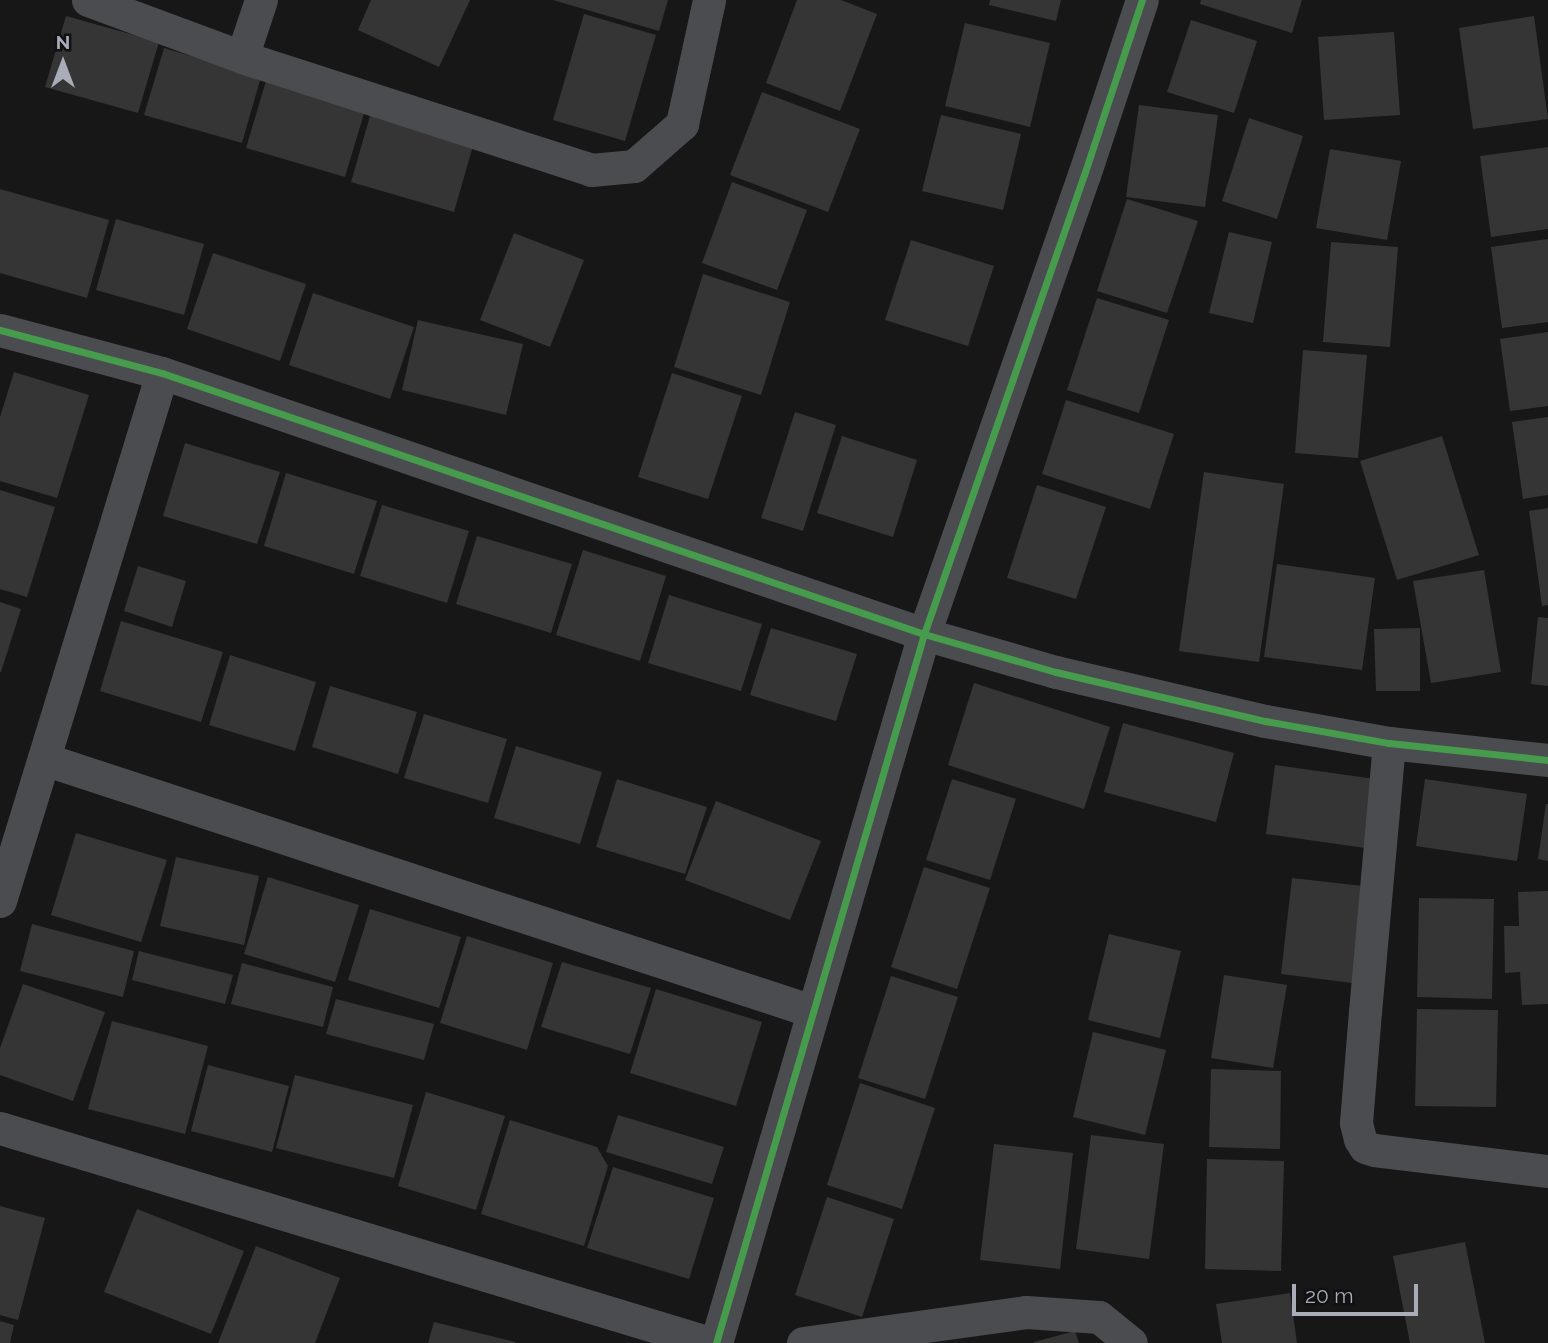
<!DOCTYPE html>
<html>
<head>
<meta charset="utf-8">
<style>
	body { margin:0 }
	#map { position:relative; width:1548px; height:1343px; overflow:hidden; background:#171717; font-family:Raleway,sans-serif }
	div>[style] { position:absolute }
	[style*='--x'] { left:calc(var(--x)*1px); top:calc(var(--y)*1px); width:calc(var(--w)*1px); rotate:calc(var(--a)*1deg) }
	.building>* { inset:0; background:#353536 }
	.minor>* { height:33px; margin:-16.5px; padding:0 16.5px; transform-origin:16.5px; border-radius:16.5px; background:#4b4c50 }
	.cycleway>* { height:7px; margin:-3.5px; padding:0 3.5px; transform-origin:3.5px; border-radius:3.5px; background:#469c4c }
	span { translate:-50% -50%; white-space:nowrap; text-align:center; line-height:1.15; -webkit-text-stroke:5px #111113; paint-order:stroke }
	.north { position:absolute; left:28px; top:28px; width:70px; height:70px; -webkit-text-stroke:5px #111113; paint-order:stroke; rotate:0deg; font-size:19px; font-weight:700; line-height:28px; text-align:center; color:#a8adb8 }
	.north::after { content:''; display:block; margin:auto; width:24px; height:32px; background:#a8adb8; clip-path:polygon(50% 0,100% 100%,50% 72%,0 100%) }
	.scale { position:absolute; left:1292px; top:1284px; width:126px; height:32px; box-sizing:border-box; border:4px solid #a8adb8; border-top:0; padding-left:9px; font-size:21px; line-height:24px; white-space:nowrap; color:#a8adb8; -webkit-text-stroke:5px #111113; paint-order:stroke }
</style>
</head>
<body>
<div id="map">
	<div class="building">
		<i style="clip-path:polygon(371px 0,470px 0,439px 67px,358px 30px)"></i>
		<i style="clip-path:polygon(553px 0,668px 0,659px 31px)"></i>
		<i style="clip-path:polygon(797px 0,841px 0,877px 14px,840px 111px,766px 83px)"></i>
		<i style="clip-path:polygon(990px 0,1061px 0,1056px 21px,989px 5px)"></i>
		<i style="clip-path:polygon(1201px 0,1302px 0,1292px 33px,1200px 4px)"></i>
		<i style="clip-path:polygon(584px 14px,656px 35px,625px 141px,553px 120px)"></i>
		<i style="clip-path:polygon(66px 16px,159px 42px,138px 113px,45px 87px)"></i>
		<i style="clip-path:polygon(1534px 16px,1548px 119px,1473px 129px,1459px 28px)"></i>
		<i style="clip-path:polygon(1191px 20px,1257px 41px,1234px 113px,1167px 92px)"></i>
		<i style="clip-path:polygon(965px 23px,1050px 43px,1030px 127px,945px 106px)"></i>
		<i style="clip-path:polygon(1394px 32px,1400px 115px,1324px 120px,1318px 37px)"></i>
		<i style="clip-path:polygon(164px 48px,261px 77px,242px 143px,144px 115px)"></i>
		<i style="clip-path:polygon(266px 81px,365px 110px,345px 177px,246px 148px)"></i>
		<i style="clip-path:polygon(762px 92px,860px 129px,828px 212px,730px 175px)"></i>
		<i style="clip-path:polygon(1139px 105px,1218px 115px,1205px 207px,1126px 197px)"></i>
		<i style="clip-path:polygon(372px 109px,475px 139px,454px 212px,351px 182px)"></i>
		<i style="clip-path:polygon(941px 115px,1021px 134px,1003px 210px,922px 191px)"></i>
		<i style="clip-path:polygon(1249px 118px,1303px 136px,1277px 219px,1222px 201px)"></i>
		<i style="clip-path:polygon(1548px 147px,1548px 229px,1491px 237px,1480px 156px)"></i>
		<i style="clip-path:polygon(1330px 149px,1401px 161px,1387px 240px,1316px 228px)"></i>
		<i style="clip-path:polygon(732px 182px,807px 210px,777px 290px,702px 263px)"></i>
		<i style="clip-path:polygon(0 189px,109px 220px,87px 298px,0 273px)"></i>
		<i style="clip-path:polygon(1127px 199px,1198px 221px,1167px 313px,1097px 291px)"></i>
		<i style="clip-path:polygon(116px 219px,204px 244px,184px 315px,96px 290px)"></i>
		<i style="clip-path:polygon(1229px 232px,1272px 242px,1253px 323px,1209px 313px)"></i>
		<i style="clip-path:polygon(514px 233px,584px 260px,550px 347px,480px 320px)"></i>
		<i style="clip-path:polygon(1548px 239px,1548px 322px,1502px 328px,1491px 247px)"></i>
		<i style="clip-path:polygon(911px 240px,994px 266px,968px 346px,885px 320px)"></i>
		<i style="clip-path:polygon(1331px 242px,1398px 247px,1390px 347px,1323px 342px)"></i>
		<i style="clip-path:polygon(213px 253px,306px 284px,280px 361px,187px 329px)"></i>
		<i style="clip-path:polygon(703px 274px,790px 302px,761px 395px,674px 367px)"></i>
		<i style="clip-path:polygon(313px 293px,414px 327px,390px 399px,289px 365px)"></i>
		<i style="clip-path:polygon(1097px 298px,1169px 320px,1139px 413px,1067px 390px)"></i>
		<i style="clip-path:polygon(418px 320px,523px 344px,506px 415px,402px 390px)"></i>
		<i style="clip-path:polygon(1548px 332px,1548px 406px,1510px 411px,1500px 339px)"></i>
		<i style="clip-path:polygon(1303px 350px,1367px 355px,1358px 458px,1295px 453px)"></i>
		<i style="clip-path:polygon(14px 372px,89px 395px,57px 498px,0 481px,0 417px)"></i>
		<i style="clip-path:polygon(672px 373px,742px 396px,708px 499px,638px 477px)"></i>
		<i style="clip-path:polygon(1066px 400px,1174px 434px,1150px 509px,1042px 474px)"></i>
		<i style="clip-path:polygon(795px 412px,836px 425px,803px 531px,761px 518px)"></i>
		<i style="clip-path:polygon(1548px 417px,1548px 495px,1523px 499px,1512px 422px)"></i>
		<i style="clip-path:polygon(842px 436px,917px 460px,893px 537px,817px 513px)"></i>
		<i style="clip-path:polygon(1442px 436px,1479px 555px,1397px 580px,1360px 461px)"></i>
		<i style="clip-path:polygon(185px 443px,280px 472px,257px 544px,163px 516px)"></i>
		<i style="clip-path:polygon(1204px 472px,1284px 484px,1259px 662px,1179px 651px)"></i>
		<i style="clip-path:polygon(286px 473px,377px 501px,354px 574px,264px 546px)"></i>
		<i style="clip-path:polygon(1037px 485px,1106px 507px,1076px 599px,1007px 578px)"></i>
		<i style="clip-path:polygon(0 490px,55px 507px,27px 597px,0 589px)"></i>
		<i style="clip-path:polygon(382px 505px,469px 531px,447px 603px,360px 576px)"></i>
		<i style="clip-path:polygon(1548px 508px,1548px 605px,1542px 606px,1529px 511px)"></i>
		<i style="clip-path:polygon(477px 536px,572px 564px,551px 633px,456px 604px)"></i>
		<i style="clip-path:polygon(583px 550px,666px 576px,640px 661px,556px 635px)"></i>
		<i style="clip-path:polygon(1277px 564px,1375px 578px,1362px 670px,1264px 657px)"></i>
		<i style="clip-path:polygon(138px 566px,186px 581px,172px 627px,124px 611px)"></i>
		<i style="clip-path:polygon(1484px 570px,1501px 672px,1431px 683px,1413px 581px)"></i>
		<i style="clip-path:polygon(669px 595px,762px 624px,741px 691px,648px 663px)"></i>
		<i style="clip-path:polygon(0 602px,21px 609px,1px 672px,0 672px)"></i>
		<i style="clip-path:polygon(1538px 617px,1548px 618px,1548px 686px,1531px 684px)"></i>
		<i style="clip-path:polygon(121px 621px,223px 652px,201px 722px,100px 691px)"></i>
		<i style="clip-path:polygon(771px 628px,857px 654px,836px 721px,750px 695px)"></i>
		<i style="clip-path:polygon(1420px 628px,1420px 691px,1376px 691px,1374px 629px)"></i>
		<i style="clip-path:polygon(230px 655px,316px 682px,295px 751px,209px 725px)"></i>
		<i style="clip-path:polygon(974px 683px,1110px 727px,1084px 809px,948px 765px)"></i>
		<i style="clip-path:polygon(330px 686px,417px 712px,398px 774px,312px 747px)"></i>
		<i style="clip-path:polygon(424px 714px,507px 739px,488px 803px,404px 778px)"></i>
		<i style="clip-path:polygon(1123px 723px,1234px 753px,1216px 822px,1104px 792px)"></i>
		<i style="clip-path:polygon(516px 746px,602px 772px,580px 844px,494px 818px)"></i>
		<i style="clip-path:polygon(1275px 765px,1375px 779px,1365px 848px,1266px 834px)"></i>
		<i style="clip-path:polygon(617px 779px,707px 807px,685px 874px,596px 847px)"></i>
		<i style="clip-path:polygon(952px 779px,1016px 799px,990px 880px,926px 860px)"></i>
		<i style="clip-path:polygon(1425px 779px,1527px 794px,1517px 861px,1416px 846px)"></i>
		<i style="clip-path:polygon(716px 801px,821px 841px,790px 920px,685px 880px)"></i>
		<i style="clip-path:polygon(1546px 804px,1548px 804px,1548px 861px,1538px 859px)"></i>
		<i style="clip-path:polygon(76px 833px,167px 860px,141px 942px,51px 915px)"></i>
		<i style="clip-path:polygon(176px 857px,259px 876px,244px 945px,160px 926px)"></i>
		<i style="clip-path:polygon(924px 867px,990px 888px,957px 989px,891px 967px)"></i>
		<i style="clip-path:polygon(268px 877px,359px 905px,335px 982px,244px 954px)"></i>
		<i style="clip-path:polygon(1292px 878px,1363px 886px,1352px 983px,1281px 974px)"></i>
		<i style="clip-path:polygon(1548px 891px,1548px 1004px,1522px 1005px,1520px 972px,1505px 973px,1504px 926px,1519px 926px,1518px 892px)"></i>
		<i style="clip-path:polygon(1419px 898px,1494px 899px,1492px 999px,1417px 997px)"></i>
		<i style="clip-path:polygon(370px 909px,461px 937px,439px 1008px,348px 980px)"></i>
		<i style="clip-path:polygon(32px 924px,134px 951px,123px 997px,20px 971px)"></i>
		<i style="clip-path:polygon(1109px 934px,1181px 951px,1160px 1038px,1088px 1020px)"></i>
		<i style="clip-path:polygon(467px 936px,553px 963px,527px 1050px,440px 1023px)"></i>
		<i style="clip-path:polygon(139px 951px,233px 975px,225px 1004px,132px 980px)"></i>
		<i style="clip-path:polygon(562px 962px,651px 988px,630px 1054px,541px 1027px)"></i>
		<i style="clip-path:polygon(242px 963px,333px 987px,323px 1027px,231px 1004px)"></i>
		<i style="clip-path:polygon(1224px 975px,1287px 985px,1273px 1068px,1211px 1058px)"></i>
		<i style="clip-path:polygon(891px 976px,958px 997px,925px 1099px,858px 1078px)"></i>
		<i style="clip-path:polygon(23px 984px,105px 1012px,73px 1101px,0 1075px,0 1048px)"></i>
		<i style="clip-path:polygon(656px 989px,762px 1022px,736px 1106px,630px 1073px)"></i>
		<i style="clip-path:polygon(336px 999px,434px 1024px,424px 1060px,326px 1034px)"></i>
		<i style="clip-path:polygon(1417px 1009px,1498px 1010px,1496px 1107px,1415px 1106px)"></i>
		<i style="clip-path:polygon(112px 1021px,208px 1046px,185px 1134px,88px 1109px)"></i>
		<i style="clip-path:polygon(1093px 1032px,1166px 1050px,1145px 1135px,1073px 1117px)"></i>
		<i style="clip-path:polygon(208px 1065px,289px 1086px,272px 1152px,191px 1131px)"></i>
		<i style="clip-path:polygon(1211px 1069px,1281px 1071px,1280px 1149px,1209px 1147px)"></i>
		<i style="clip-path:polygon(295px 1075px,413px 1105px,394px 1178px,276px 1148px)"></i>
		<i style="clip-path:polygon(860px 1083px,935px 1108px,902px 1209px,827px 1185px)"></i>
		<i style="clip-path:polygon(426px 1092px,505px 1116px,476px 1210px,398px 1186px)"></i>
		<i style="clip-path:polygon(618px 1115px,724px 1147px,712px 1184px,606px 1152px)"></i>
		<i style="clip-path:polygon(510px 1120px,597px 1147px,608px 1166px,584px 1246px,481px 1214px)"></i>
		<i style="clip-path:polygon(1091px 1135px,1164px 1144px,1149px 1259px,1076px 1249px)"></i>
		<i style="clip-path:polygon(994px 1144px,1073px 1153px,1060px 1269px,980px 1260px)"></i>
		<i style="clip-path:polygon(1207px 1159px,1284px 1161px,1281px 1271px,1205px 1269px)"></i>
		<i style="clip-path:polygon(613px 1167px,714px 1198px,689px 1279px,587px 1248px)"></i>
		<i style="clip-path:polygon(827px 1197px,894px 1219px,862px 1317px,795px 1295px)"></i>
		<i style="clip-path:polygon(0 1206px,45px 1218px,18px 1320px,0 1315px)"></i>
		<i style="clip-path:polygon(137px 1209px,244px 1251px,211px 1334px,104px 1292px)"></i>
		<i style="clip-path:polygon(1465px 1242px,1485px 1343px,1410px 1343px,1393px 1256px)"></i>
		<i style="clip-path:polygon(256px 1246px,340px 1278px,315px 1343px,218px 1343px)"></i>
		<i style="clip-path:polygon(1290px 1293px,1297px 1343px,1222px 1343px,1216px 1304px)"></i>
		<i style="clip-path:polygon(0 1321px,14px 1325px,10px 1343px,0 1343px)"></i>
		<i style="clip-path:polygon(434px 1322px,515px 1342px,515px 1343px,428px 1343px)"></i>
		<i style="clip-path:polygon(1075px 1331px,1079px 1343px,1034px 1343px,1034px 1342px)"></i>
	</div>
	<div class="minor">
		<i style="--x:88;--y:0;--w:164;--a:20.3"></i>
		<i style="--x:242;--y:57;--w:367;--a:17.9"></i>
		<i style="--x:591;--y:170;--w:43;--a:-5.3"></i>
		<i style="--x:634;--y:166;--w:64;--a:-41.2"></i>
		<i style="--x:682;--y:124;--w:127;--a:-77.7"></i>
		<i style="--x:242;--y:57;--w:60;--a:-71.6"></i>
		<i style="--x:0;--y:330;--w:168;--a:14.9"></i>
		<i style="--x:162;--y:373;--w:805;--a:18.91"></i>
		<i style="--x:924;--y:634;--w:137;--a:16.1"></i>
		<i style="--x:1056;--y:672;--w:215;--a:13.2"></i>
		<i style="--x:1265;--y:721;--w:126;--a:10.1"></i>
		<i style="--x:1389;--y:743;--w:160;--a:6.1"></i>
		<i style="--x:1389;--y:743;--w:269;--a:95.1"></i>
		<i style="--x:1365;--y:1011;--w:112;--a:94.6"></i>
		<i style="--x:1356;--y:1123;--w:16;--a:76"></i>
		<i style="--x:1360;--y:1139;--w:9;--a:58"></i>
		<i style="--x:1365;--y:1147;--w:9;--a:18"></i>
		<i style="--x:1374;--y:1150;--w:175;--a:6.9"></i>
		<i style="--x:44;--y:759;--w:808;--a:18.17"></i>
		<i style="--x:0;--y:901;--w:552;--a:-72.94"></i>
		<i style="--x:0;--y:1128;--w:742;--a:16.85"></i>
		<i style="--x:716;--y:1343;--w:739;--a:-73.65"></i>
		<i style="--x:924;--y:634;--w:486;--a:-70.8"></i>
		<i style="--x:1084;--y:175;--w:184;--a:-71.7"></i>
		<i style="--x:803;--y:1343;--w:225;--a:-7.9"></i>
		<i style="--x:1026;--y:1312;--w:73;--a:3.9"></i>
		<i style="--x:1099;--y:1317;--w:41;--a:39.1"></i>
	</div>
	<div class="cycleway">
		<i style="--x:0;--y:330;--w:168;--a:14.9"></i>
		<i style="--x:162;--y:373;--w:805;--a:18.91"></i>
		<i style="--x:924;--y:634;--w:137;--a:16.1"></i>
		<i style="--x:1056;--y:672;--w:215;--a:13.2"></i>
		<i style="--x:1265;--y:721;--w:126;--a:10.1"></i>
		<i style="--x:1389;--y:743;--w:160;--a:6.1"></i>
		<i style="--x:716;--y:1343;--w:739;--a:-73.65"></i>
		<i style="--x:924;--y:634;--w:486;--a:-70.8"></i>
		<i style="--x:1084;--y:175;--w:184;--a:-71.7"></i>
	</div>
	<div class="north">N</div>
	<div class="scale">20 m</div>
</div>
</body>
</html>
